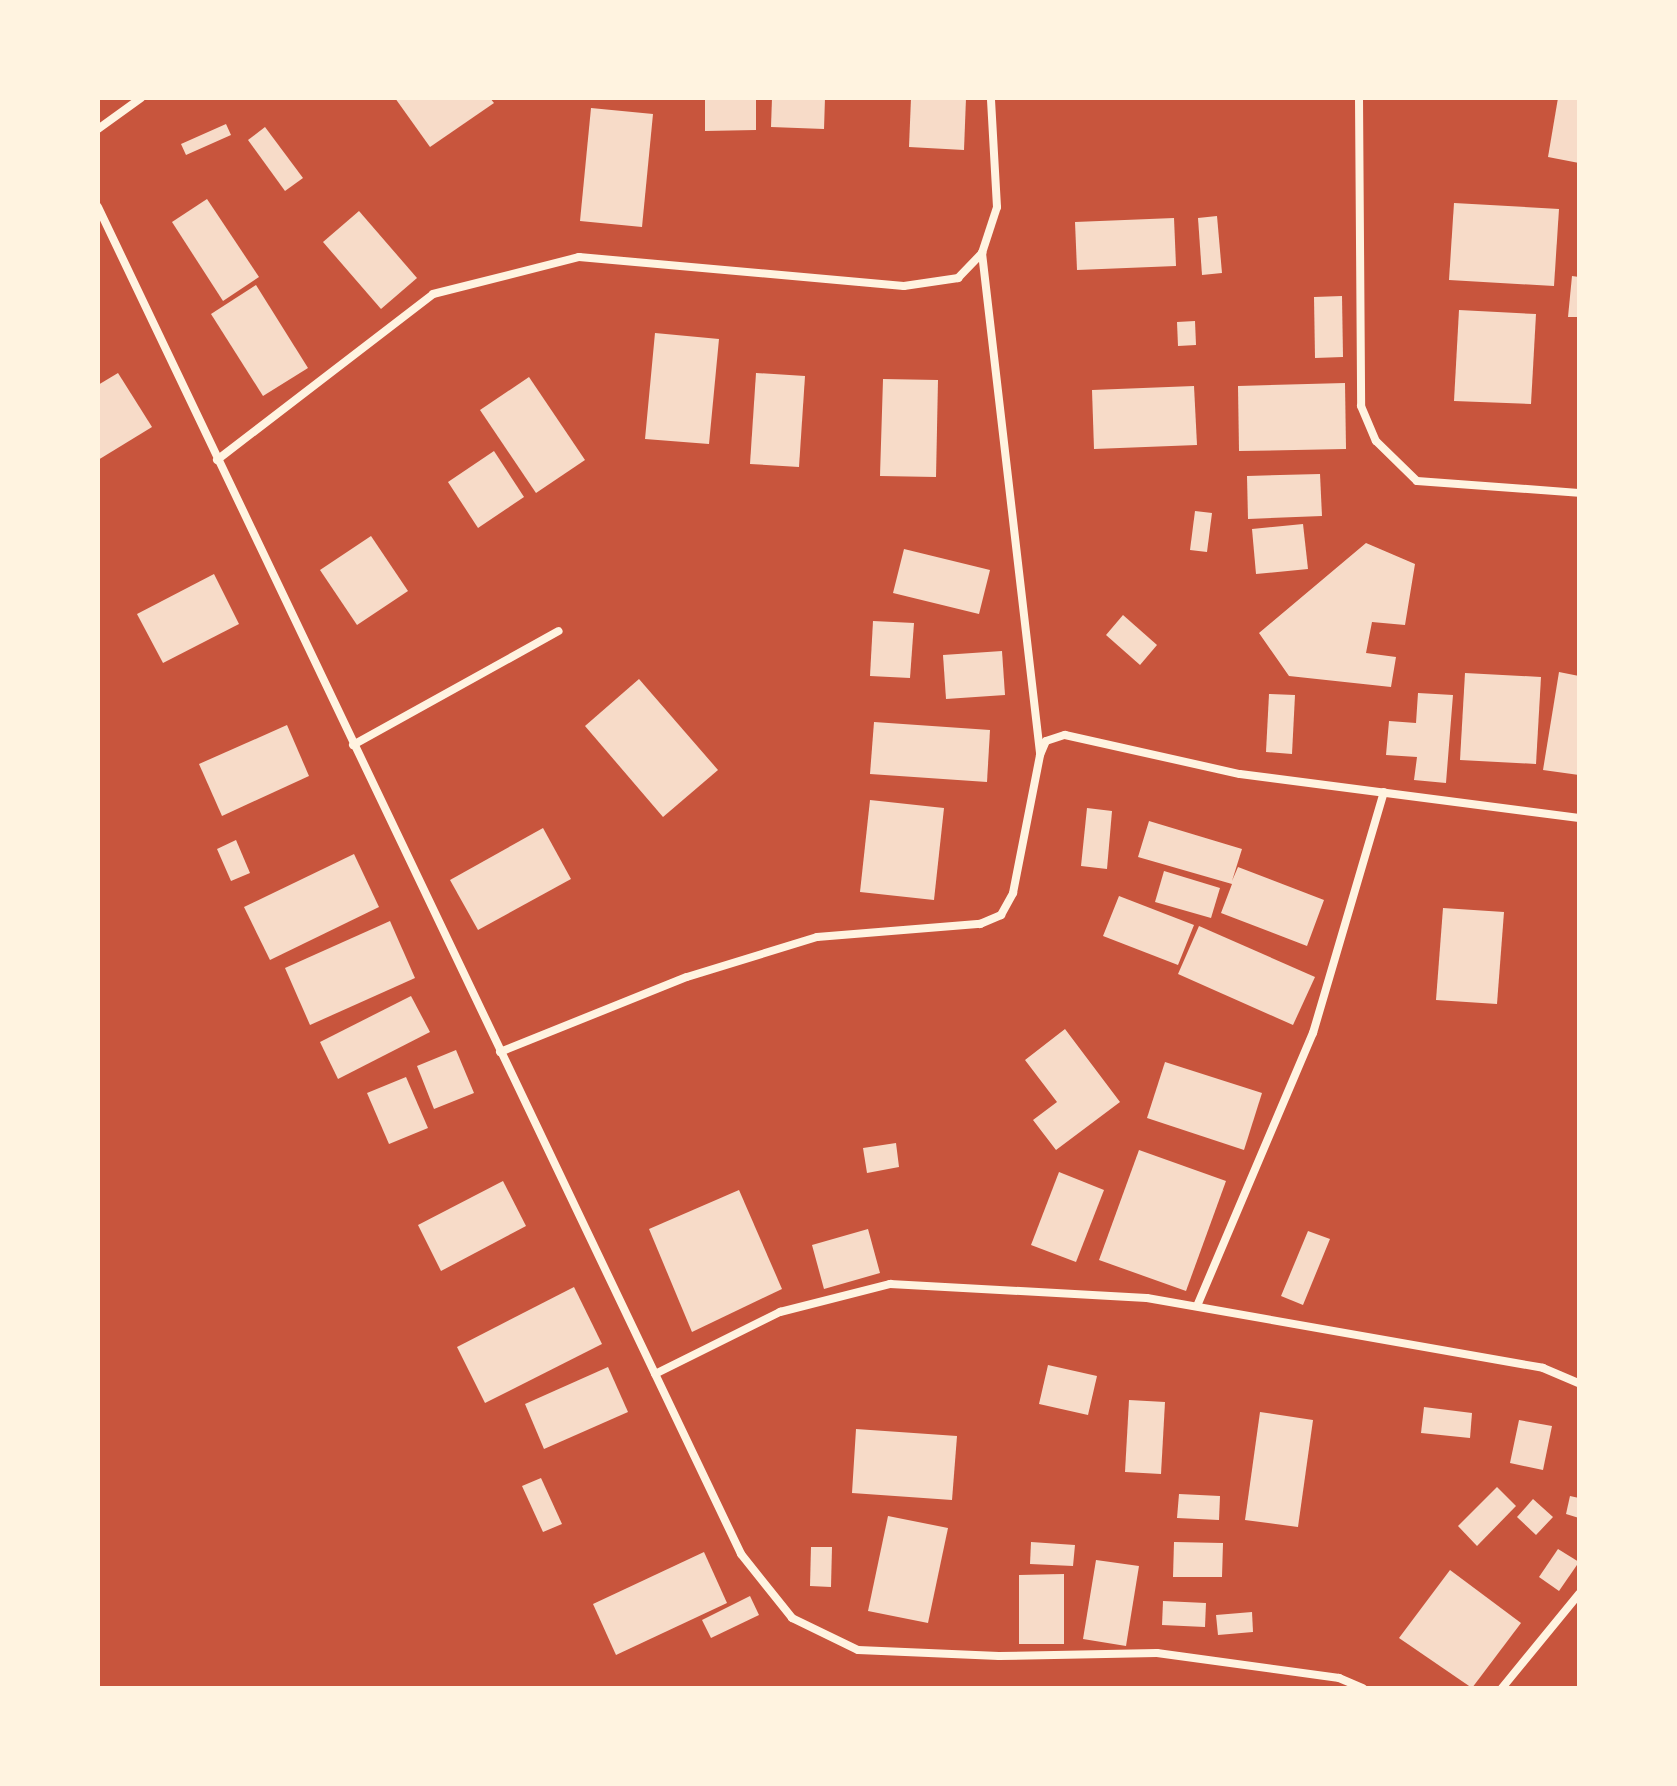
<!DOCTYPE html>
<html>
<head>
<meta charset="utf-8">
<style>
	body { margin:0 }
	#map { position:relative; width:1677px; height:1786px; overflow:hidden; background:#c8553d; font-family:Raleway,sans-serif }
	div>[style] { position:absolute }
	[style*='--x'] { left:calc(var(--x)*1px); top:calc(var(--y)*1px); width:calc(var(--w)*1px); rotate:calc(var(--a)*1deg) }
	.building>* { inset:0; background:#f7dbc8 }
	.minor>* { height:8px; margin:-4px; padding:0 4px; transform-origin:4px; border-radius:4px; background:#fff3e0 }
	span { translate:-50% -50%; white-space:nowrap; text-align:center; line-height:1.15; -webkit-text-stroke:8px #fff3e0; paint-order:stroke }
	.frame { position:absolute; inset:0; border:100px solid #fff3e0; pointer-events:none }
</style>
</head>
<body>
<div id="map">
	<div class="building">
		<i style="clip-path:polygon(395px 98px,490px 98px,494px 103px,430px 147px)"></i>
		<i style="clip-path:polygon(705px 98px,756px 98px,756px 130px,705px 131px)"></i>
		<i style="clip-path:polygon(772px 98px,825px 98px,824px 129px,771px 127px)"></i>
		<i style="clip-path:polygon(911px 98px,966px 98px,964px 150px,909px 147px)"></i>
		<i style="clip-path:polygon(1558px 98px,1579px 98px,1579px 163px,1548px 157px)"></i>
		<i style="clip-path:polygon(591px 108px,653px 114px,642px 227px,580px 221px)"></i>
		<i style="clip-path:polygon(226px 124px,231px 135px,186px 155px,181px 144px)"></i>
		<i style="clip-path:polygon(265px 127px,303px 178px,285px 191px,248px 140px)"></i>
		<i style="clip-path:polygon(207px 199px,259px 277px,223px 301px,172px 222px)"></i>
		<i style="clip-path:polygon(1454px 203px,1559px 209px,1554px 286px,1449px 280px)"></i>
		<i style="clip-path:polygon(359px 211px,417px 278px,381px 309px,323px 242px)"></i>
		<i style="clip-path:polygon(1217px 216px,1222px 273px,1202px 275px,1198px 218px)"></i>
		<i style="clip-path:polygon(1174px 218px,1176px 266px,1077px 270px,1075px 222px)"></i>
		<i style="clip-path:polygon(1572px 276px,1579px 277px,1579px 317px,1568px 317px)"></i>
		<i style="clip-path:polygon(256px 285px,308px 368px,263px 396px,211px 314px)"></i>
		<i style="clip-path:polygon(1342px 296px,1343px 357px,1315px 358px,1314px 297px)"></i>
		<i style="clip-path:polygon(1459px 310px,1536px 314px,1531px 404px,1454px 401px)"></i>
		<i style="clip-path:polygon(1195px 321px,1196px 345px,1178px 346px,1177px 322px)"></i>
		<i style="clip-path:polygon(655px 333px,719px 339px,709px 444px,645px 439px)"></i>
		<i style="clip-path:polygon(118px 373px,152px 427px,98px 460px,98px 385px)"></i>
		<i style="clip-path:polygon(756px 373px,805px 376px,799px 467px,750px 464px)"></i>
		<i style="clip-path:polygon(529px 377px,585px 460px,536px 493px,480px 410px)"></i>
		<i style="clip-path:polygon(883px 379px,938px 380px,936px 477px,880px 476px)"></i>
		<i style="clip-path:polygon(1345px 383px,1346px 449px,1239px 451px,1238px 386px)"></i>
		<i style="clip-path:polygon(1194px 386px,1197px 445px,1094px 449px,1092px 390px)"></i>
		<i style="clip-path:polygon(494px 451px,524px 497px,478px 528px,448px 482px)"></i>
		<i style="clip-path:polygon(1320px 474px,1322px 516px,1248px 519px,1247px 476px)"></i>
		<i style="clip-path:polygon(1195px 511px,1212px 513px,1207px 552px,1190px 550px)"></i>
		<i style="clip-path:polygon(1303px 524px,1308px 569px,1256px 574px,1252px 529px)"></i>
		<i style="clip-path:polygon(371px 536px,408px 591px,357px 625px,320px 570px)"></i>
		<i style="clip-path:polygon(1366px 543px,1415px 564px,1405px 625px,1372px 622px,1366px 653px,1396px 657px,1391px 687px,1289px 676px,1259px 633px)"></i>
		<i style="clip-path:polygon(904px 549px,990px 570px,979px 614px,893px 593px)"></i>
		<i style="clip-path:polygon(214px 574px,239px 624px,163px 663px,137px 614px)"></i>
		<i style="clip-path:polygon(1123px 615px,1157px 645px,1140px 665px,1106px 635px)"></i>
		<i style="clip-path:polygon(873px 621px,914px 623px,910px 678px,870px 676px)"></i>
		<i style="clip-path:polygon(1002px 651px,1005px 695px,946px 699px,943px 655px)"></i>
		<i style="clip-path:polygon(1559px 672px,1579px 676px,1579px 775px,1543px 770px)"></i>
		<i style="clip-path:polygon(1465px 673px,1541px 677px,1536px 764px,1460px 760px)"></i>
		<i style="clip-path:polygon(639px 679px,718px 770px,663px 817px,585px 726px)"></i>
		<i style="clip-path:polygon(1418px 693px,1453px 695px,1446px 783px,1414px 780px,1417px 757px,1386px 755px,1389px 721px,1416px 723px)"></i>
		<i style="clip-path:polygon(1269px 694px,1295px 695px,1292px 754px,1266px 752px)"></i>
		<i style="clip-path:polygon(874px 722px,990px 730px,987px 782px,870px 774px)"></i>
		<i style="clip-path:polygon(287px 725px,309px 776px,222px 816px,199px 764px)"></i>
		<i style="clip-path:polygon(870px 800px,944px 808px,934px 900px,860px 892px)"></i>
		<i style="clip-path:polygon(1087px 808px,1112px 811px,1107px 869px,1081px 866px)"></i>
		<i style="clip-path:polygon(1149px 821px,1242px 849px,1232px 881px,1238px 867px,1324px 900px,1307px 946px,1221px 913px,1232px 884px,1138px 857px)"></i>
		<i style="clip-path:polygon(543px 828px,571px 879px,478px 930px,450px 880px)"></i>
		<i style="clip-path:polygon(236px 840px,250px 873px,231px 881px,217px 849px)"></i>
		<i style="clip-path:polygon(354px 854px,379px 907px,270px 960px,244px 907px)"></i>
		<i style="clip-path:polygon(1164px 871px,1220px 888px,1211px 918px,1155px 902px)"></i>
		<i style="clip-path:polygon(1119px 896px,1194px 925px,1178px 965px,1103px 936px)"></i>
		<i style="clip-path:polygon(1443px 908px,1504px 912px,1497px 1004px,1436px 1000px)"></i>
		<i style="clip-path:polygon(390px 921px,415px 978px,310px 1025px,285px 968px)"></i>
		<i style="clip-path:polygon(1199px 926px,1315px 977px,1293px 1025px,1178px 974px)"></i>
		<i style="clip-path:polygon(411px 996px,430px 1032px,338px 1079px,320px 1042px)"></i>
		<i style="clip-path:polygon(1065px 1029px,1120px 1102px,1056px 1150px,1033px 1120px,1057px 1102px,1025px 1060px)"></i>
		<i style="clip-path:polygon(456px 1050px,474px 1093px,434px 1109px,417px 1066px)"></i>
		<i style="clip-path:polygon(1165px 1062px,1262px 1093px,1244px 1150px,1147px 1118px)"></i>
		<i style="clip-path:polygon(406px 1077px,428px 1128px,389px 1144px,367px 1093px)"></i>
		<i style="clip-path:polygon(896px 1143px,899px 1167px,867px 1173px,863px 1148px)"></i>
		<i style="clip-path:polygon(1139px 1150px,1226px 1181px,1186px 1291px,1099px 1260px)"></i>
		<i style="clip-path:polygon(1059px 1172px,1104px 1190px,1076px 1262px,1031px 1245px)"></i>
		<i style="clip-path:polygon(503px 1181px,526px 1226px,441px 1271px,418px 1225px)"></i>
		<i style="clip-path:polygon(739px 1190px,782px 1289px,692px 1332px,649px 1229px)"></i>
		<i style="clip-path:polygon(868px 1229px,880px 1273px,824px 1289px,812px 1245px)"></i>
		<i style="clip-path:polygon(1308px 1231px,1330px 1239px,1303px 1305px,1281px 1296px)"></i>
		<i style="clip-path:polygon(574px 1287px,602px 1344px,485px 1403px,457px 1347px)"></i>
		<i style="clip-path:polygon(1048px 1365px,1097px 1376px,1088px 1415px,1039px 1404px)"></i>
		<i style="clip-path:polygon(608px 1367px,628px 1412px,544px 1449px,525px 1404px)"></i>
		<i style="clip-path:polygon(1129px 1400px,1165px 1402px,1161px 1474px,1125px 1472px)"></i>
		<i style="clip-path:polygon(1424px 1407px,1472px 1413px,1470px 1438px,1421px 1433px)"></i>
		<i style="clip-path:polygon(1260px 1412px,1313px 1420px,1298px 1527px,1245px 1520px)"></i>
		<i style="clip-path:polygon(1519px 1420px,1552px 1426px,1543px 1470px,1510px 1463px)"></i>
		<i style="clip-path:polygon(856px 1429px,957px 1436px,952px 1500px,852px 1493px)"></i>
		<i style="clip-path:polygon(541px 1478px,562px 1524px,543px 1532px,522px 1486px)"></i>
		<i style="clip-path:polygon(1497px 1487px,1516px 1506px,1477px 1546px,1458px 1526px)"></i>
		<i style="clip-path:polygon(1179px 1494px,1220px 1496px,1219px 1520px,1177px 1518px)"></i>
		<i style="clip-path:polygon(1570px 1496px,1579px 1498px,1579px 1518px,1566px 1514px)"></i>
		<i style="clip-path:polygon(1533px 1499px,1553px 1517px,1536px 1535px,1517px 1517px)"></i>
		<i style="clip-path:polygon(888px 1516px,948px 1528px,928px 1623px,868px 1611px)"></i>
		<i style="clip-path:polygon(1031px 1542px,1075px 1545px,1073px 1566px,1030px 1564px)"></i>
		<i style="clip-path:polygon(1174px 1542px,1223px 1543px,1222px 1577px,1173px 1577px)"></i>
		<i style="clip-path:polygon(811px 1547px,832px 1547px,831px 1587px,810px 1586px)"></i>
		<i style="clip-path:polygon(1558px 1549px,1579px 1562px,1559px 1591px,1539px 1577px)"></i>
		<i style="clip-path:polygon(704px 1552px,727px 1603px,616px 1655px,593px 1604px)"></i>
		<i style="clip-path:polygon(1096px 1560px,1139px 1566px,1126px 1646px,1083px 1639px)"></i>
		<i style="clip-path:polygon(1450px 1570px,1521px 1623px,1472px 1688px,1399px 1638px)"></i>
		<i style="clip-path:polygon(1064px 1574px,1064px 1644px,1019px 1644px,1019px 1575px)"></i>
		<i style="clip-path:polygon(750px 1596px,759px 1615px,711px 1638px,702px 1620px)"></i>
		<i style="clip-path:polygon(1163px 1601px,1206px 1603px,1205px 1627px,1162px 1625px)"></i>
		<i style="clip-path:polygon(1252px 1612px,1253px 1632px,1218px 1635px,1216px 1615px)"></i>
	</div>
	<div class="minor">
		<i style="--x:1359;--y:98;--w:308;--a:89.6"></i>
		<i style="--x:1361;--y:406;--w:38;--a:67"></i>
		<i style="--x:1376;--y:441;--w:57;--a:44.3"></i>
		<i style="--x:1417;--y:481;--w:162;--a:4.2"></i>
		<i style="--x:98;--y:129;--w:53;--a:-35.8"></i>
		<i style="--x:98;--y:207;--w:1493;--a:64.48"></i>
		<i style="--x:741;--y:1554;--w:82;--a:51.4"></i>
		<i style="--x:792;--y:1618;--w:73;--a:25.9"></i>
		<i style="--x:858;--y:1650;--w:141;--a:2.4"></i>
		<i style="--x:999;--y:1656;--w:158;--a:-1.1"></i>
		<i style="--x:1157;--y:1653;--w:184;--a:7.8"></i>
		<i style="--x:1339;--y:1678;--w:26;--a:23"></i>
		<i style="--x:982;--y:253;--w:503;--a:83.38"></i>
		<i style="--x:217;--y:460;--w:272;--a:-37.5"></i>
		<i style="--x:433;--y:294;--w:151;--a:-14.2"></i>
		<i style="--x:579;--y:257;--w:326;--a:5.1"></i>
		<i style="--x:904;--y:286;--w:55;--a:-8.4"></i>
		<i style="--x:958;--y:278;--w:35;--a:-46"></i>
		<i style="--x:982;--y:253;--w:48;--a:-71.9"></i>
		<i style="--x:997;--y:207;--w:109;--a:-93.2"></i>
		<i style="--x:353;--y:745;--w:235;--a:-29"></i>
		<i style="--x:500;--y:1052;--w:201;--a:-21.9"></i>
		<i style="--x:687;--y:977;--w:136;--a:-17.1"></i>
		<i style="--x:817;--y:937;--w:164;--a:-4.6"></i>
		<i style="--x:980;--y:924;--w:23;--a:-23"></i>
		<i style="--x:1001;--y:915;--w:25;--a:-61"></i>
		<i style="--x:1013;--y:893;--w:141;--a:-78.9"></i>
		<i style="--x:1040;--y:755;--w:15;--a:-67"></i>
		<i style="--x:1046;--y:741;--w:20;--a:-18"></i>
		<i style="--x:1065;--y:735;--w:179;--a:12.6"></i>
		<i style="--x:1240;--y:774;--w:342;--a:7.4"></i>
		<i style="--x:1197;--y:1306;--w:297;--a:-67"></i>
		<i style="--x:1313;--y:1033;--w:251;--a:-73.6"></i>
		<i style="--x:655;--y:1374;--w:140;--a:-26.4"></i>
		<i style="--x:780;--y:1312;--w:114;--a:-14.3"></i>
		<i style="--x:890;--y:1284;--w:257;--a:3.1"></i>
		<i style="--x:1147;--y:1298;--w:402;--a:10"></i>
		<i style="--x:1543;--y:1368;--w:39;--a:23"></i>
		<i style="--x:1502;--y:1688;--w:122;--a:-50.7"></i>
	</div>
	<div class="frame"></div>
</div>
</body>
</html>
